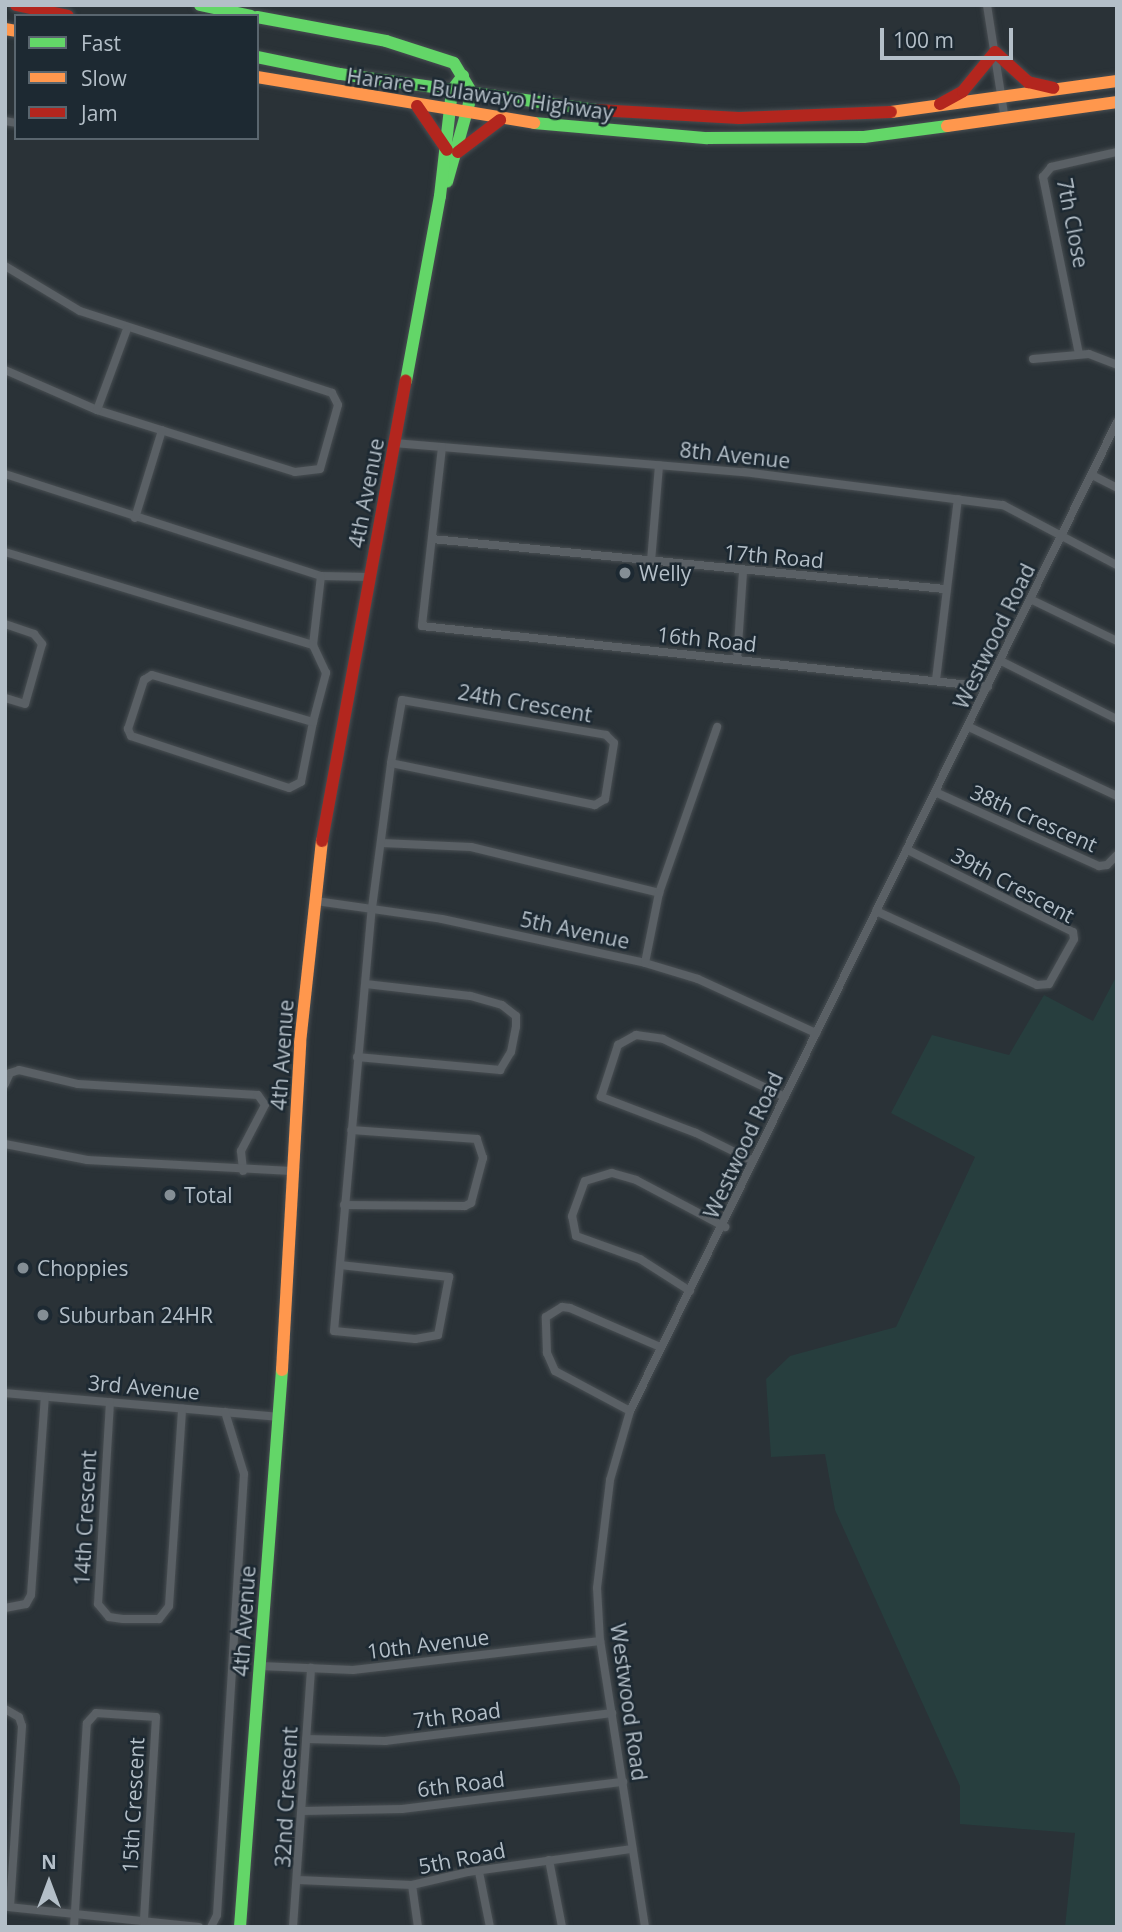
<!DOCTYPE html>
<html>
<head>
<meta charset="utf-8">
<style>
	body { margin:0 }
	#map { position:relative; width:1122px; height:1932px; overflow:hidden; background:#2a3237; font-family:"Open Sans",sans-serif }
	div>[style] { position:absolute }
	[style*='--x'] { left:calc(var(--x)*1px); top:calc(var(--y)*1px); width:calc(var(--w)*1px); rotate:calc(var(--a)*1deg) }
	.green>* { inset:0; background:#273e3e }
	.roads { filter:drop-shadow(0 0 2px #484e52) drop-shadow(0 0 2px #484e52) }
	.street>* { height:8px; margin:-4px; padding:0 4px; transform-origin:4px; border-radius:4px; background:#5a6065 }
	.fast>* { height:12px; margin:-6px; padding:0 6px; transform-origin:6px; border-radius:6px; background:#63d668 }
	.slow>* { height:12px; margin:-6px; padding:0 6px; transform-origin:6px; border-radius:6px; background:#ff974d }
	.jam>* { height:12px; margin:-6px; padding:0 6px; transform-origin:6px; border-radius:6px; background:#b3261e }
	.dots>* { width:19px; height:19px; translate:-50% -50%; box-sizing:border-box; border:4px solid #1d2932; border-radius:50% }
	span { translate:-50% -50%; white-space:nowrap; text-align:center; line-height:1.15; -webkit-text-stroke:5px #1d2932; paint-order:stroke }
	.street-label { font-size:21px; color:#b4bfc8 }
	.poi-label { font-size:21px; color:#b4bfc8 }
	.left { translate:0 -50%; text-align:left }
	.frame { position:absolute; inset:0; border:7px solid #b4bfc8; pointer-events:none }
	.legend { position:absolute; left:14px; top:14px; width:245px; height:126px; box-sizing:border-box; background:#1d2932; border:2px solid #59656e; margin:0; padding:9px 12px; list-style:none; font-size:21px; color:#b4bfc8 }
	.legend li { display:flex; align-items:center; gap:14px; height:35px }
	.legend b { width:35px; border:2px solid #59656e }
	.north { position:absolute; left:14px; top:1848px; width:70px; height:70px; -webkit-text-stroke:5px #1d2932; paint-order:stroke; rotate:0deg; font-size:19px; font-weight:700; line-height:28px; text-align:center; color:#b4bfc8 }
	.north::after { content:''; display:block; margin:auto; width:24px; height:32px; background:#b4bfc8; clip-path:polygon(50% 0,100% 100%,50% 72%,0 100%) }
	.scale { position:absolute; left:880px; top:28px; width:133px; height:32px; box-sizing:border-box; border:4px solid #b4bfc8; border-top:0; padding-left:9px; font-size:21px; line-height:24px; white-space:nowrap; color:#b4bfc8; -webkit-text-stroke:5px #1d2932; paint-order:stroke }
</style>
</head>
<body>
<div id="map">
	<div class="green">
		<i style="clip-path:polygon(1117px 975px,1117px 1927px,1065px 1927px,1075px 1833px,960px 1824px,960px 1786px,835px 1510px,825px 1454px,771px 1457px,766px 1379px,790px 1356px,896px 1327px,975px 1157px,891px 1113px,932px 1035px,1009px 1055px,1044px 995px,1093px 1021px)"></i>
	</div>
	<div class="roads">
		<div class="street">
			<i style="--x:987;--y:5;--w:116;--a:81.1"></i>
			<i style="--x:5;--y:121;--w:11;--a:10"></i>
			<i style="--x:5;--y:266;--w:87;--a:31"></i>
			<i style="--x:80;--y:311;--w:265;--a:18"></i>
			<i style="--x:332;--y:393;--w:13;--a:63"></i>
			<i style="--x:338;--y:405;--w:66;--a:105.7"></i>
			<i style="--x:320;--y:469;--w:25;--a:173"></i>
			<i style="--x:295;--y:472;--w:207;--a:-162.6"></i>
			<i style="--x:97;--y:410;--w:100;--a:-156.5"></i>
			<i style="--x:1079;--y:354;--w:181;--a:-101.5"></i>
			<i style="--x:1043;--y:177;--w:13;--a:-51"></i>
			<i style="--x:1051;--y:167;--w:68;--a:-12.8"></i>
			<i style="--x:1033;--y:359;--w:56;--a:-5.1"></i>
			<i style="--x:1089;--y:354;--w:30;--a:21"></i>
			<i style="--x:97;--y:410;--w:86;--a:-69.7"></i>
			<i style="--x:395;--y:443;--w:350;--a:4.8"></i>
			<i style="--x:744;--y:472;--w:261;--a:7.3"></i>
			<i style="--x:1003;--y:505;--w:129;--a:27.8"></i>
			<i style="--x:442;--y:447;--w:180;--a:96.4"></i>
			<i style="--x:422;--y:626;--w:569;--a:6.15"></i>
			<i style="--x:5;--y:474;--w:332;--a:17.9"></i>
			<i style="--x:321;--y:576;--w:49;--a:1.2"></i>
			<i style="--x:1092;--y:475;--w:28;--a:27"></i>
			<i style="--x:135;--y:518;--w:92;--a:-72.9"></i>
			<i style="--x:432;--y:539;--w:515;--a:5.57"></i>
			<i style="--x:5;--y:552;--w:322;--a:16.8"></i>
			<i style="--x:313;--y:645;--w:69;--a:-83.4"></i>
			<i style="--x:651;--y:561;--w:96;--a:-85.2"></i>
			<i style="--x:1030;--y:599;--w:97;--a:25.8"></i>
			<i style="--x:5;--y:624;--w:31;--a:19"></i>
			<i style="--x:34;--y:634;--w:13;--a:51"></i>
			<i style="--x:42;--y:644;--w:62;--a:105.8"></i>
			<i style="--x:25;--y:704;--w:21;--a:-163"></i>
			<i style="--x:737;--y:660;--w:89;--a:-86.1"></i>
			<i style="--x:1001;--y:661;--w:130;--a:26.6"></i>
			<i style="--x:936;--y:680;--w:182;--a:-83.1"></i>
			<i style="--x:313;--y:722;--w:61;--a:101.3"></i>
			<i style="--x:301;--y:782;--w:13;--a:153"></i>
			<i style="--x:289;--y:788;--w:166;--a:-161.8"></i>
			<i style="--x:131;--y:736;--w:8;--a:-113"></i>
			<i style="--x:128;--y:729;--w:52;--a:-71.9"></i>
			<i style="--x:144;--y:680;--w:9;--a:-32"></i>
			<i style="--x:152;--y:675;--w:168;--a:16.3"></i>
			<i style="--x:313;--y:722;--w:51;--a:-75.1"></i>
			<i style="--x:326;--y:673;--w:31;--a:-115"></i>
			<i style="--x:969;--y:727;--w:163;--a:25"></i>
			<i style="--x:935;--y:792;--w:180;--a:24.3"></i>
			<i style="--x:1099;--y:866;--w:8;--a:-7"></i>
			<i style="--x:1107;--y:865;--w:14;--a:-45"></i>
			<i style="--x:382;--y:843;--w:89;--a:2.6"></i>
			<i style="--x:471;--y:847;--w:194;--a:13.7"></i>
			<i style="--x:659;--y:893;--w:176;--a:-70.7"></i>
			<i style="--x:316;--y:901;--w:127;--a:8.1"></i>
			<i style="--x:442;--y:919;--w:208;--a:12.2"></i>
			<i style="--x:645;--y:963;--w:55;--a:16.8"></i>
			<i style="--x:698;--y:979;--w:130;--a:24.6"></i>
			<i style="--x:876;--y:911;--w:177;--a:24.7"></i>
			<i style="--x:1037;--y:985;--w:12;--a:-5"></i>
			<i style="--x:1049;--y:984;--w:51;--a:-60.9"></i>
			<i style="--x:1074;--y:939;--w:7;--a:-98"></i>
			<i style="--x:1073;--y:932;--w:186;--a:-153.6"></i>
			<i style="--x:645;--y:963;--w:71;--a:-78.7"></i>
			<i style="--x:357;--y:1057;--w:144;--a:5.2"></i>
			<i style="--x:500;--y:1070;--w:21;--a:-59"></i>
			<i style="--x:511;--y:1052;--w:25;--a:-79"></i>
			<i style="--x:516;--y:1027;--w:11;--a:-90"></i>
			<i style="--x:516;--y:1016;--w:18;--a:-142"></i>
			<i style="--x:502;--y:1005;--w:33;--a:-164"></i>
			<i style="--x:470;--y:996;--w:105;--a:-173.4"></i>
			<i style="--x:5;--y:1084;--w:12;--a:-66"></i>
			<i style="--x:10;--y:1073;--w:9;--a:-18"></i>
			<i style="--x:19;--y:1070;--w:61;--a:13.3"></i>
			<i style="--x:78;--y:1084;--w:180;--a:3.5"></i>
			<i style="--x:258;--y:1095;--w:12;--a:55"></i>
			<i style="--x:265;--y:1105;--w:52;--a:117.6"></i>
			<i style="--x:241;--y:1151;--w:20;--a:84"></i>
			<i style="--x:5;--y:1144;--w:84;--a:11"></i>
			<i style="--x:87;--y:1160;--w:205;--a:3.1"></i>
			<i style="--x:753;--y:1161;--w:64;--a:-153.8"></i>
			<i style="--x:696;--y:1133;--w:102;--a:-159.2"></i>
			<i style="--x:601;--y:1097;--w:55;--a:-71.9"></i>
			<i style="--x:618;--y:1045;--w:21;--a:-29"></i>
			<i style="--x:636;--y:1035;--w:27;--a:8"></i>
			<i style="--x:663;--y:1039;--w:135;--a:25.4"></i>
			<i style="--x:344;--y:1205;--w:121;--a:0.5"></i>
			<i style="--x:465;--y:1206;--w:7;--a:-27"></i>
			<i style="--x:471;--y:1203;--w:47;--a:-75.1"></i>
			<i style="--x:483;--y:1158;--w:20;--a:-108"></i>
			<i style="--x:477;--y:1139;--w:126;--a:-175.9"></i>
			<i style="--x:340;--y:1265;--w:110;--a:6.3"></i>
			<i style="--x:449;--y:1277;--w:59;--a:100.7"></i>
			<i style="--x:438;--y:1335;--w:23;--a:170"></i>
			<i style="--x:415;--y:1339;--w:81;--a:-174.4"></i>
			<i style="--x:334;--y:1331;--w:425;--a:-84.9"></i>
			<i style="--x:372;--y:908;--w:146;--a:-82.5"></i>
			<i style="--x:391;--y:763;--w:64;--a:-80.1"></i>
			<i style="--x:402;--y:700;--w:207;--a:9.7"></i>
			<i style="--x:606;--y:735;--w:11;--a:45"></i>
			<i style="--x:614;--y:743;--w:57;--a:99.1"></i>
			<i style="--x:605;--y:799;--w:12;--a:149"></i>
			<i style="--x:595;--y:805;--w:208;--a:-168.4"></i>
			<i style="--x:690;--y:1291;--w:59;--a:-147.4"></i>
			<i style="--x:640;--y:1259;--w:68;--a:-160.2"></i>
			<i style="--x:576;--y:1236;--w:20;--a:-101"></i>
			<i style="--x:572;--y:1216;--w:37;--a:-70"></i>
			<i style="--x:585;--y:1181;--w:28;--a:-17"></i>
			<i style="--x:612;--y:1173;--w:25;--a:16"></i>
			<i style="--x:636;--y:1180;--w:101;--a:27.8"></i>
			<i style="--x:5;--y:1393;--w:275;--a:5"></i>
			<i style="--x:110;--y:1402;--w:202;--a:93.4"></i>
			<i style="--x:98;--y:1604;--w:17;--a:50"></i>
			<i style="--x:109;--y:1617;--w:14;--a:8"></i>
			<i style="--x:123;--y:1619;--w:36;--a:0"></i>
			<i style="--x:159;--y:1619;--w:16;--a:-52"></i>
			<i style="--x:169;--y:1606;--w:198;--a:-86.2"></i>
			<i style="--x:630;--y:1411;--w:85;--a:-151.9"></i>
			<i style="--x:555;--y:1371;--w:20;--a:-114"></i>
			<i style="--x:547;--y:1353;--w:36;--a:-92"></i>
			<i style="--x:546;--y:1317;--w:19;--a:-32"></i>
			<i style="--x:562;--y:1307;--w:8;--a:7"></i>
			<i style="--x:570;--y:1308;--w:98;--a:23.4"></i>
			<i style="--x:5;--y:1608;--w:21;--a:-11"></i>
			<i style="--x:26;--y:1604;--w:10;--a:-61"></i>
			<i style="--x:31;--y:1595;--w:198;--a:-86"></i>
			<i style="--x:260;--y:1666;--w:93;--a:2.5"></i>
			<i style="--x:353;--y:1670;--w:249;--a:-6.7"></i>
			<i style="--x:5;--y:1709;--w:16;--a:30"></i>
			<i style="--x:19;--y:1717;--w:9;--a:72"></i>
			<i style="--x:22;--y:1726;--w:181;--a:93.8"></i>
			<i style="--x:306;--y:1739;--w:79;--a:1.5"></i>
			<i style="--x:385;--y:1741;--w:229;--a:-7"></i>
			<i style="--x:303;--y:1811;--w:99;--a:-1.2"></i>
			<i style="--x:402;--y:1809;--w:223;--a:-7"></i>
			<i style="--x:549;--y:1860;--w:68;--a:79"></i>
			<i style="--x:479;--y:1872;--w:56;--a:78.7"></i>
			<i style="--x:298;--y:1880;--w:114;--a:2.5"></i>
			<i style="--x:412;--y:1885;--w:57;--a:-13.1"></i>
			<i style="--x:468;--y:1872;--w:166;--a:-8"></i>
			<i style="--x:412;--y:1885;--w:42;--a:81.9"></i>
			<i style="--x:8;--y:1907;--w:192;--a:6"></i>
			<i style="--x:74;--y:1927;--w:204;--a:-86.4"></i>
			<i style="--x:87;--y:1723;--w:13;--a:-48"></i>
			<i style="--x:96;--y:1713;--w:60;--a:3.8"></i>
			<i style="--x:156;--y:1717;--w:204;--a:93.4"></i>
			<i style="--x:211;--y:1927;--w:13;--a:-63"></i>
			<i style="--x:217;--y:1915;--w:442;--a:-86.5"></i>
			<i style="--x:244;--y:1474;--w:65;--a:-107"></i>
			<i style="--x:293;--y:1927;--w:260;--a:-86"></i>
			<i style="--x:645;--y:1927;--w:290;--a:-98.9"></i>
			<i style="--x:600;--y:1641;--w:53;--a:-93.2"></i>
			<i style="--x:597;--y:1588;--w:109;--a:-83.1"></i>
			<i style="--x:610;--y:1480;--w:72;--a:-73.8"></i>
			<i style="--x:630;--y:1411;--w:1102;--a:-63.78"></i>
		</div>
		<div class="fast">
			<i style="--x:200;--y:5;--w:52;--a:12.2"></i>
			<i style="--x:257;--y:17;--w:131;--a:10.5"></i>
			<i style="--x:386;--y:41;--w:71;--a:17.9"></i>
			<i style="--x:454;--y:63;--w:35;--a:59"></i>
			<i style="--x:472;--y:93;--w:92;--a:105.7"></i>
			<i style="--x:257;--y:57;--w:85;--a:11.6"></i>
			<i style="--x:340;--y:74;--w:260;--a:8"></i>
			<i style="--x:534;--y:123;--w:174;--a:5"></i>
			<i style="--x:707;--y:138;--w:157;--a:-0.4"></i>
			<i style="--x:864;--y:137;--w:84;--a:-7.5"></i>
			<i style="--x:406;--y:381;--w:188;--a:-79.6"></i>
			<i style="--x:440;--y:196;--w:107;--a:-83.5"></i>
			<i style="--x:452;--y:90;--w:18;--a:-52"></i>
			<i style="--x:240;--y:1927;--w:559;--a:-85.69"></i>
		</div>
		<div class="slow">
			<i style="--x:5;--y:29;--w:11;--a:10"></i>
			<i style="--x:257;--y:77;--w:281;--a:9.4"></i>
			<i style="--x:891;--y:112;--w:228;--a:-7.8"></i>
			<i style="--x:947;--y:126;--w:172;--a:-8"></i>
			<i style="--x:282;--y:1370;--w:327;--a:-86.8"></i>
			<i style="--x:300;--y:1043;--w:203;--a:-83.8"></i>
		</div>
		<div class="jam">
			<i style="--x:16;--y:5;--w:53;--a:11.9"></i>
			<i style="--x:940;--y:104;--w:26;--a:-29"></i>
			<i style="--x:963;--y:91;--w:50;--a:-50.6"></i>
			<i style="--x:995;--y:52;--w:45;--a:42.3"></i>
			<i style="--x:1028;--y:82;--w:26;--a:13"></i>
			<i style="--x:417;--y:106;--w:53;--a:55.7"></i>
			<i style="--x:597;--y:110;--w:142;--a:3.2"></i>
			<i style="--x:739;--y:118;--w:152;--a:-2.3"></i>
			<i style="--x:458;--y:152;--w:53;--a:-37.3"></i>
			<i style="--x:322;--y:841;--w:468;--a:-79.7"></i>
		</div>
	</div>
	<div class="dots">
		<i style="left:625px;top:573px;background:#848e95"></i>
		<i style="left:170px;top:1195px;background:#848e95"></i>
		<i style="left:23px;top:1268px;background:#848e95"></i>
		<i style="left:43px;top:1315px;background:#848e95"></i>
	</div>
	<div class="street-label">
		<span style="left:480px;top:94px;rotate:8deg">Harare - Bulawayo Highway</span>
		<span style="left:1073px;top:223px;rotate:79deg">7th Close</span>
		<span style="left:735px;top:455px;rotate:6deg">8th Avenue</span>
		<span style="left:366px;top:493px;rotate:-79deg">4th Avenue</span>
		<span style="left:774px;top:556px;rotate:5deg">17th Road</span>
		<span style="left:994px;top:636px;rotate:-64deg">Westwood Road</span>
		<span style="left:707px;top:639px;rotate:6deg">16th Road</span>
		<span style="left:525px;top:703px;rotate:10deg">24th Crescent</span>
		<span style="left:1034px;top:818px;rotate:24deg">38th Crescent</span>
		<span style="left:1013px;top:885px;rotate:28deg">39th Crescent</span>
		<span style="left:575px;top:930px;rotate:12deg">5th Avenue</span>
		<span style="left:282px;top:1055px;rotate:-86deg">4th Avenue</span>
		<span style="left:743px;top:1145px;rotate:-65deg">Westwood Road</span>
		<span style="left:144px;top:1387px;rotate:5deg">3rd Avenue</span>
		<span style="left:85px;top:1518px;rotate:-87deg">14th Crescent</span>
		<span style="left:244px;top:1621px;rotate:-86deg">4th Avenue</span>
		<span style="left:428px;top:1644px;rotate:-7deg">10th Avenue</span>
		<span style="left:629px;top:1702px;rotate:82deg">Westwood Road</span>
		<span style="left:457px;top:1715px;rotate:-7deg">7th Road</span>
		<span style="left:461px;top:1784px;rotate:-7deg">6th Road</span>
		<span style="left:286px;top:1797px;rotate:-87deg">32nd Crescent</span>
		<span style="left:133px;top:1805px;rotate:-87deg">15th Crescent</span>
		<span style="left:462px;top:1858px;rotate:-11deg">5th Road</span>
	</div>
	<div class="poi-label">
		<span class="left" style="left:639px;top:573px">Welly</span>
		<span class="left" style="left:184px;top:1195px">Total</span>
		<span class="left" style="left:37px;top:1268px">Choppies</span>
		<span class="left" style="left:59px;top:1315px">Suburban 24HR</span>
	</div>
	<div class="frame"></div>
	<ul class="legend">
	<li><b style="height:9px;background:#63d668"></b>Fast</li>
	<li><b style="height:9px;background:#ff974d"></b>Slow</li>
	<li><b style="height:9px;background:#b3261e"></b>Jam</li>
	</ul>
	<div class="north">N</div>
	<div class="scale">100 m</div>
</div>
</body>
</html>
